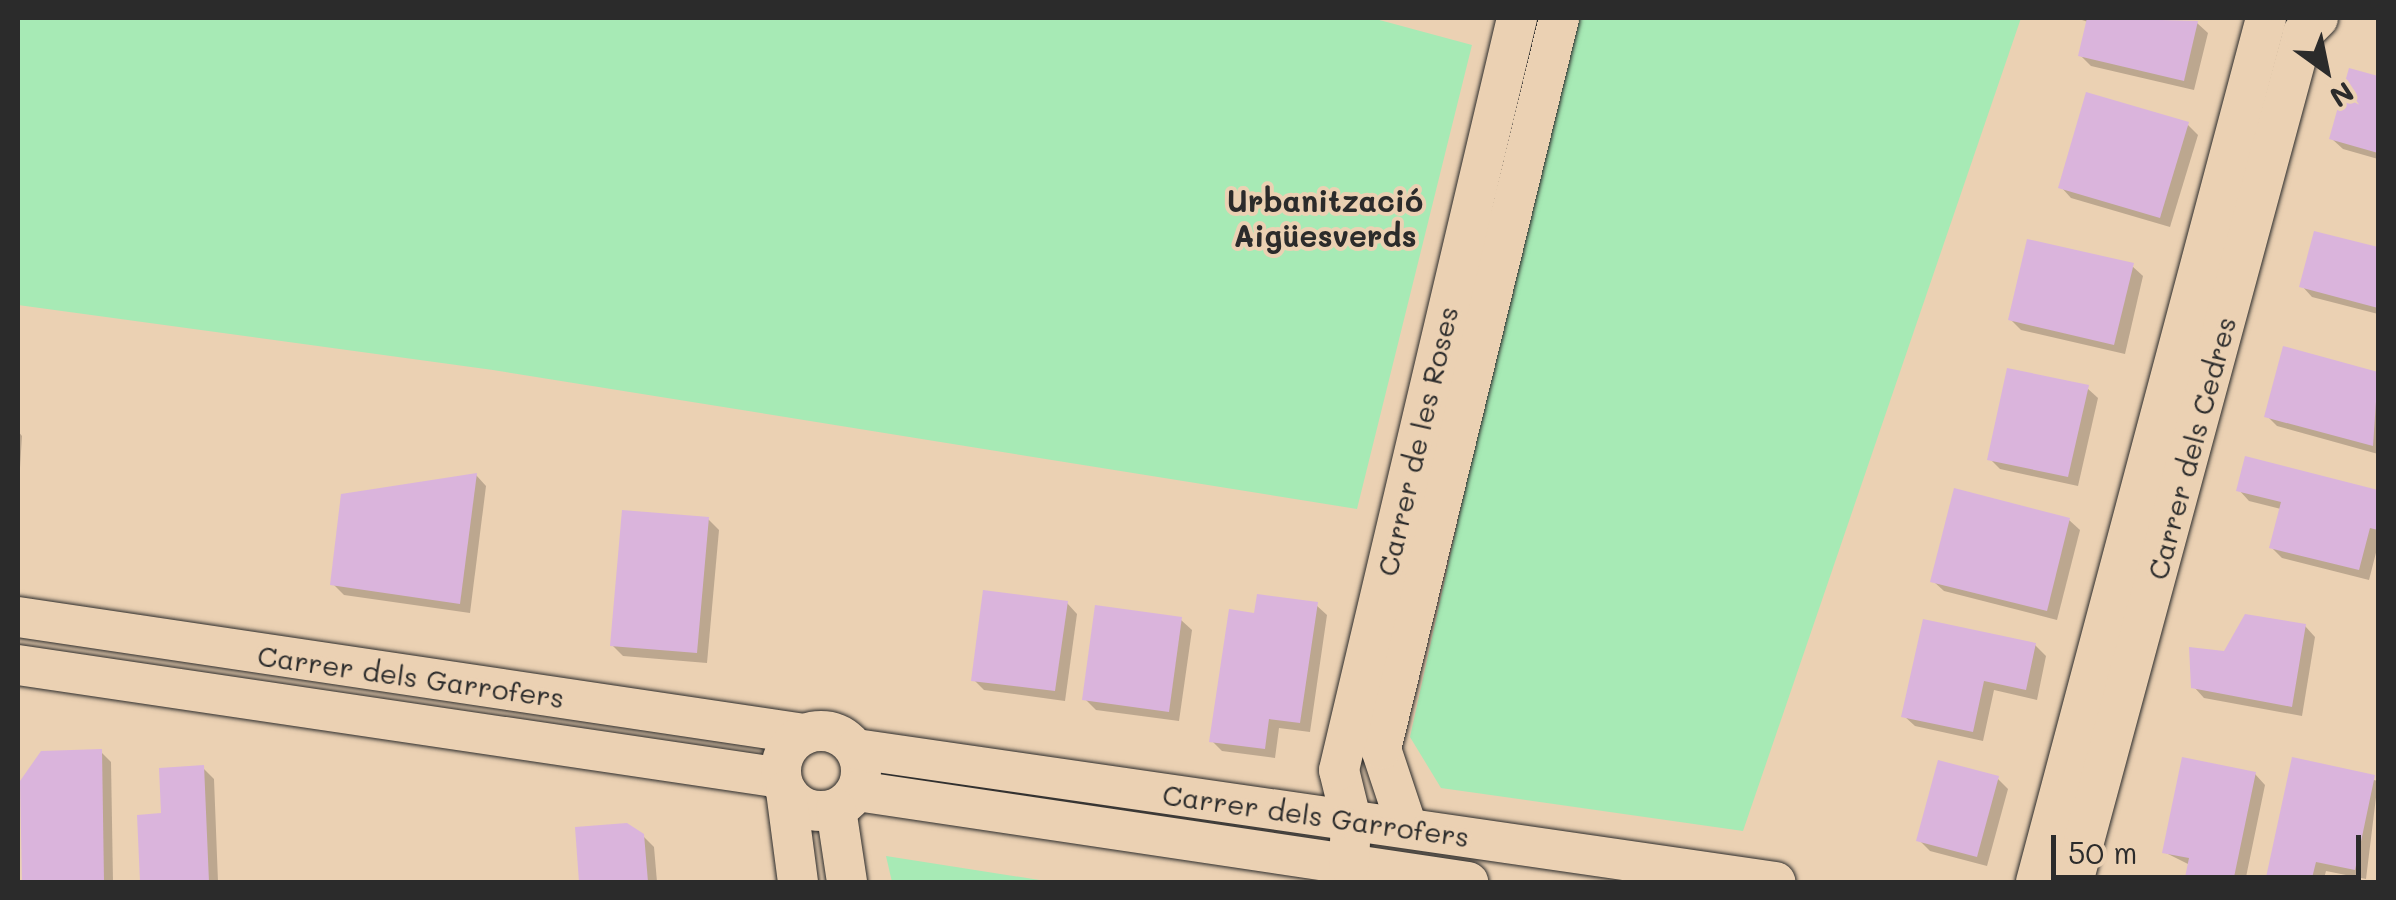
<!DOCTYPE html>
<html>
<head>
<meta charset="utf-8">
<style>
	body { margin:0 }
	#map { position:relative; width:2396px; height:900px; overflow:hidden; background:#ebd1b3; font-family:Mali,sans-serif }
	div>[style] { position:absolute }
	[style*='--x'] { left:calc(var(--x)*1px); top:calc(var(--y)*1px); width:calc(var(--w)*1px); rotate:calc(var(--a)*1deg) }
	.green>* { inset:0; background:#a7eab5 }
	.shadow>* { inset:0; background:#0003 }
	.building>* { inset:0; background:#dab4dc }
	.roads { filter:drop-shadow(0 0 2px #2b2b2b) drop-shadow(0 0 2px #2b2b2b) }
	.minor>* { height:40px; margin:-20px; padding:0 20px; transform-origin:20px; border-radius:20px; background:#ebd1b3 }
	.minor>.ring { margin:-20px; padding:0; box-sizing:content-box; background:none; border:40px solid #ebd1b3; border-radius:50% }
	span { translate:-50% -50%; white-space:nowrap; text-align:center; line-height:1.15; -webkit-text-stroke:8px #ebd1b3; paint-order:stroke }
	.street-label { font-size:28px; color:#2b2b2b }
	.neighbourhood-label { font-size:30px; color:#2b2b2b; font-weight:700 }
	.frame { position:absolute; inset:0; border:20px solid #2b2b2b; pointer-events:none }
	.north { position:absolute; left:2276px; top:20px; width:100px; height:100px; -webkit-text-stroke:8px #ebd1b3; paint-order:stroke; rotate:147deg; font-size:28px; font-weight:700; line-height:40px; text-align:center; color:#2b2b2b }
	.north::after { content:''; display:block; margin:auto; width:35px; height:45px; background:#2b2b2b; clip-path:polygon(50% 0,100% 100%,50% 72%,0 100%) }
	.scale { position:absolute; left:2051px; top:835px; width:310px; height:45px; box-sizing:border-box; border:5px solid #2b2b2b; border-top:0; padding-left:12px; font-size:30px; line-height:35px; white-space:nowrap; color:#2b2b2b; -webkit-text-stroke:8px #ebd1b3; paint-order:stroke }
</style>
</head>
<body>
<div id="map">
	<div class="green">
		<i style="clip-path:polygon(18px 18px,1372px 18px,1472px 45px,1357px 509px,493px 370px,18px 305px)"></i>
		<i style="clip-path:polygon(1569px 18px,2021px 18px,1743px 831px,1441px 788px,1410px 737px)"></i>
		<i style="clip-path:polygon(886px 856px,1052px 882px,892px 882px)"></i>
	</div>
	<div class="shadow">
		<i style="clip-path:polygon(2076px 18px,2197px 23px,2208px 33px,2194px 90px,2091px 66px,2080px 55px,2088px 22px)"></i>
		<i style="clip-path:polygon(2351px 71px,2378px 78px,2378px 159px,2343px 149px,2332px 139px)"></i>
		<i style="clip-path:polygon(2187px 124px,2198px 135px,2170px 227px,2071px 198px,2061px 187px)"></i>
		<i style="clip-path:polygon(2316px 234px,2378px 250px,2378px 314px,2312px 297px,2302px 286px)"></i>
		<i style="clip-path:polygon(2132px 266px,2143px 276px,2125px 354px,2021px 330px,2011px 320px)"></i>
		<i style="clip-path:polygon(2285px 349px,2378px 375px,2378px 454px,2277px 426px,2267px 416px)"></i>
		<i style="clip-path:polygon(2087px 388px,2098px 398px,2078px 486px,2000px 469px,1990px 459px)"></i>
		<i style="clip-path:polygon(18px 431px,22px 436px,18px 499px)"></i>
		<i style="clip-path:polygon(2247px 459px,2378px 492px,2378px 545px,2369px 580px,2282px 558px,2271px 547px,2281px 509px,2249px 501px,2239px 490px)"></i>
		<i style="clip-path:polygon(476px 475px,486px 486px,470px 613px,344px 595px,333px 584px)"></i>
		<i style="clip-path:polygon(708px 519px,719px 530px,707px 663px,623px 656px,612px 645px)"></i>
		<i style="clip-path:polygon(2069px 520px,2080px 530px,2057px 620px,1944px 591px,1933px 581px)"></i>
		<i style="clip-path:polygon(1067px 603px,1077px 614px,1065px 701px,984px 690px,974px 680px)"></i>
		<i style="clip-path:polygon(1316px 605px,1327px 615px,1310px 732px,1279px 728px,1275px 758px,1222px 751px,1212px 741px,1256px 616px)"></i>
		<i style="clip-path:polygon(1181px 620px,1192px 630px,1179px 721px,1096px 710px,1085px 699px)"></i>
		<i style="clip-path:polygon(2305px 626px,2315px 637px,2302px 716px,2204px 698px,2194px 687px,2226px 654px)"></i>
		<i style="clip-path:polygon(2035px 645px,2046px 656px,2037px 700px,1994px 690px,1983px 741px,1915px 726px,1904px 716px)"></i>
		<i style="clip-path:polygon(101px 752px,111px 762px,113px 882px,24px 882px,22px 782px)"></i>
		<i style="clip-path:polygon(2293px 760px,2378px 781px,2366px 879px,2326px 871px,2323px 882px,2268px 882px)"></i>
		<i style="clip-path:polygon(203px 768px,214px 779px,218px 882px,143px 882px,140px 817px,163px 816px)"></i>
		<i style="clip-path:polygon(2255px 774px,2265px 785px,2245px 882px,2186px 882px,2190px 865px,2164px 852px)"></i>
		<i style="clip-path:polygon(1998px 779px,2008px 789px,1987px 866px,1930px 851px,1919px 840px)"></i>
		<i style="clip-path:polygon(577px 830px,643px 836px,654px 847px,657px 882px,581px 882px)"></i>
	</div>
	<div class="building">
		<i style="clip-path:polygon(2087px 18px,2198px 21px,2184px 81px,2078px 56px)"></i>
		<i style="clip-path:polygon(2349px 68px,2378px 76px,2378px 153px,2329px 139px)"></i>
		<i style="clip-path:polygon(2086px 92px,2189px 122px,2160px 218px,2058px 188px)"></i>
		<i style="clip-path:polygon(2314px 231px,2378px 247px,2378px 308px,2299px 287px)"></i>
		<i style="clip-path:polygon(2027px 239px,2134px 263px,2114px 345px,2008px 320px)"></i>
		<i style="clip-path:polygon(2283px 346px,2378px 372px,2373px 446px,2264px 417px)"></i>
		<i style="clip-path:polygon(2007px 368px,2089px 385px,2068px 477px,1987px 460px)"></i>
		<i style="clip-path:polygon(2245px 456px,2378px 490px,2378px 530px,2370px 528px,2359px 570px,2269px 548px,2281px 502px,2236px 491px)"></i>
		<i style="clip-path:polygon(477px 473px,460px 604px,330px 585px,341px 494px)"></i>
		<i style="clip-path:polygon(1954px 488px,2070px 518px,2047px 611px,1930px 582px)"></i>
		<i style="clip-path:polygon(622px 510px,709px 517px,697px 653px,610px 646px)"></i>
		<i style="clip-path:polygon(983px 590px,1068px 601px,1055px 691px,971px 681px)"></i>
		<i style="clip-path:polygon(1257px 594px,1318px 602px,1300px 723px,1269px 719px,1265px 749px,1209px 742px,1229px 609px,1254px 613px)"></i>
		<i style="clip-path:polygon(1095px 605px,1182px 617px,1169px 712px,1082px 700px)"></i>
		<i style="clip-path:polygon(2245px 614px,2306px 624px,2292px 707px,2191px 688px,2189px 647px,2224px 651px)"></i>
		<i style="clip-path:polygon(1923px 619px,2036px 643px,2026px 690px,1984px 681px,1973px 732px,1901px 717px)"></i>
		<i style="clip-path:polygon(102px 749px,104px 882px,22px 882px,20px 781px,41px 751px)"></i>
		<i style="clip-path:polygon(2182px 757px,2256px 772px,2233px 882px,2184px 882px,2189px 858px,2162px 853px)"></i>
		<i style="clip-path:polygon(2292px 757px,2375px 775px,2355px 870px,2316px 862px,2311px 882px,2265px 882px)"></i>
		<i style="clip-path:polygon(1938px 760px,1999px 776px,1977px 857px,1916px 841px)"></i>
		<i style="clip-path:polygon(204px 765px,209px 882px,140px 882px,137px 815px,161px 813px,159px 768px)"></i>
		<i style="clip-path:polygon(627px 823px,644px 834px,648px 882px,579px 882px,575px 827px)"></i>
	</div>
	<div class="roads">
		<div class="minor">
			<i style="--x:18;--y:617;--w:795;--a:8.47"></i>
			<i style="--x:18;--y:665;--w:771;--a:8.42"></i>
			<i class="ring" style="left:781px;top:731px;width:40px;height:40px"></i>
			<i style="--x:856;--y:749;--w:929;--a:8.23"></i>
			<i style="--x:786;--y:791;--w:92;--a:82.5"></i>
			<i style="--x:857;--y:791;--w:618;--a:8.47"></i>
			<i style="--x:836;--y:809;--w:74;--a:81.4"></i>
			<i style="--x:1407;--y:827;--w:82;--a:-108.4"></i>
			<i style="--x:1381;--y:749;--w:752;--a:-76.31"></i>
			<i style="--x:1349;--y:865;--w:46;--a:-87.5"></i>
			<i style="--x:1351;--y:819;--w:50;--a:-103.8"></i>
			<i style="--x:1339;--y:770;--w:773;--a:-76.68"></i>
			<i style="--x:2036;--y:882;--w:894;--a:-75.09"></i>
			<i style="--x:2073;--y:882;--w:880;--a:-74.84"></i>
			<i style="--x:2303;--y:33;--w:21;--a:-45"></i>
		</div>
	</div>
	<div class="street-label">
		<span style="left:1417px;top:441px;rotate:-77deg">Carrer de les Roses</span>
		<span style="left:2191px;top:448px;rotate:-75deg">Carrer dels Cedres</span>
		<span style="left:411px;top:676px;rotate:8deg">Carrer dels Garrofers</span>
		<span style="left:1316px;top:815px;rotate:8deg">Carrer dels Garrofers</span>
	</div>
	<div class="neighbourhood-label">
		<span style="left:1325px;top:217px">Urbanització<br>Aigüesverds</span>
	</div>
	<div class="frame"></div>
	<div class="north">N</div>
	<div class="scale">50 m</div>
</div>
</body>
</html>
